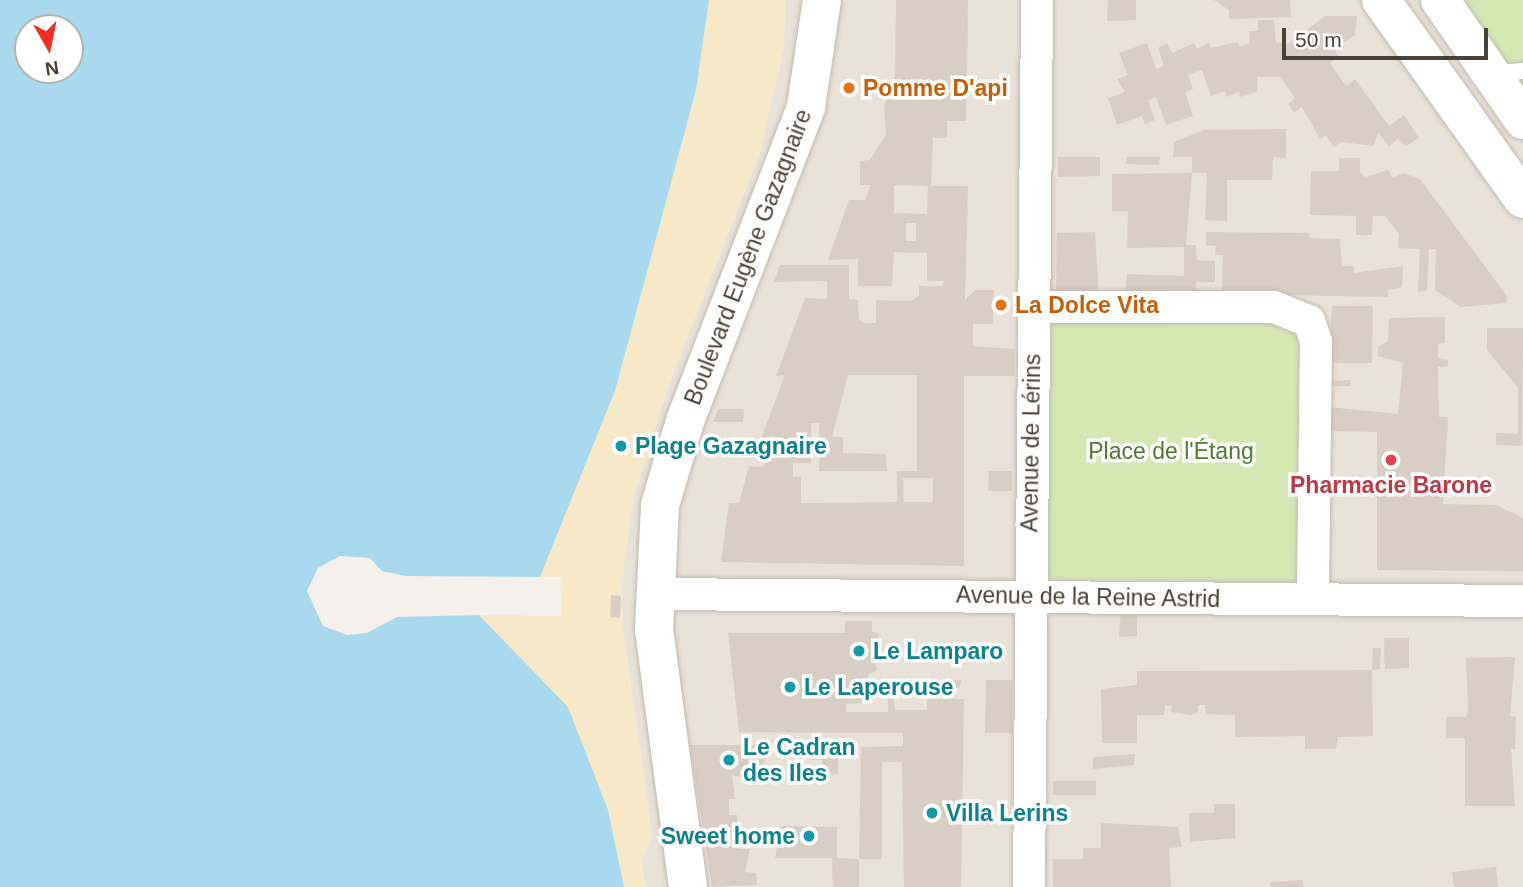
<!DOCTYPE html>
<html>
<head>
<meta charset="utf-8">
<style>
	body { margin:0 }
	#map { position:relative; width:1523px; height:887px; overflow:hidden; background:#f5f1ea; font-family:Helvetica,sans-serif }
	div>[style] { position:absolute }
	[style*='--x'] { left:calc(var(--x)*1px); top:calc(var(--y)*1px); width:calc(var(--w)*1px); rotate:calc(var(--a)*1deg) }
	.residential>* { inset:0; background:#e9e2d8 }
	.green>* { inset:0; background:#d5e8b4 }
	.sand>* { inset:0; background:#f7e9c8 }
	.water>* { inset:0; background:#a9d9ef }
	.building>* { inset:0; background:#d9cec3 }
	.roads { filter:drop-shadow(0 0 2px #c3bab0) drop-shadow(0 0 2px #c3bab0) }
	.service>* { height:16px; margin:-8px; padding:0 8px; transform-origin:8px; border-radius:8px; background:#fff }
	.minor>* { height:32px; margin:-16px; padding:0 16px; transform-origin:16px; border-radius:16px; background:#fff }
	.tertiary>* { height:38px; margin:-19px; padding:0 19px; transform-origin:19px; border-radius:19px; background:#fff }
	.dots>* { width:19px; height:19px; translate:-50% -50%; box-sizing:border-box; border:4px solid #fff; border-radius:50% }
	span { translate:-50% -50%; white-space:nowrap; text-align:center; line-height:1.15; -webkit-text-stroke:7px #fff; paint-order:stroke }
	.food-label { font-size:23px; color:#c56008; font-weight:700 }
	.left { translate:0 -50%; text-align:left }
	.street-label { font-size:23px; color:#494138 }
	.culture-label { font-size:23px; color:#0d838f; font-weight:700 }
	.right { translate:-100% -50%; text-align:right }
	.park-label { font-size:23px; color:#517a2c }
	.health-label { font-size:23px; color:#be3a42; font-weight:700 }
	.north { position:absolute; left:14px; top:14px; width:70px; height:70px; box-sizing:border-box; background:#fff; border:2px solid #b6b3af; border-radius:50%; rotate:171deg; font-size:19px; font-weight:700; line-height:28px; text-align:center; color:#494138 }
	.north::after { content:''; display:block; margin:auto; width:24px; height:32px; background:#f52d21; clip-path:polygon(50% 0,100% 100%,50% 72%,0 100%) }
	.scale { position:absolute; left:1282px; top:28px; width:206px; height:32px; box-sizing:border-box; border:4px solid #494138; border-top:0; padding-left:9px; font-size:21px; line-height:24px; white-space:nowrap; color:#494138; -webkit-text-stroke:5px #fff; paint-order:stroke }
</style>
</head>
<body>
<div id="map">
	<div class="residential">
		<i style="clip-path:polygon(785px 0,1440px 0,1523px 114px,1523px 887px,645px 887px,642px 859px,652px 835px,623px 629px,621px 588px,633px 499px,671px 378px,760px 152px,784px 47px)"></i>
	</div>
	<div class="green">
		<i style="clip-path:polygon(1440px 0,1523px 0,1523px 120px)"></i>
		<i style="clip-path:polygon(1042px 319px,1306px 324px,1301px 584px,1037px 579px)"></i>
	</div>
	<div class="sand">
		<i style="clip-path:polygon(709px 0,785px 0,784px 47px,760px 152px,671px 378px,633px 499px,621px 588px,623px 629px,652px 835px,642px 859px,645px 887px,624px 887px,568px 707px,479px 615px,562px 616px,561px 577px,540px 577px,615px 391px,696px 90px)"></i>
	</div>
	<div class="water">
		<i style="clip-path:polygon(evenodd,0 0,709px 0,696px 90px,615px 391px,540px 577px,405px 576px,382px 571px,370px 558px,340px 556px,318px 568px,307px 591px,323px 626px,347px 635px,367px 633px,397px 617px,479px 615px,568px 707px,608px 810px,624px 887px,0 887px,0 0,28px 28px,70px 28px,70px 70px,28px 70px,28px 28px)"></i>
	</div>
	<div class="building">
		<i style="clip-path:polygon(evenodd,896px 0,968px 0,966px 121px,947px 121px,947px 138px,933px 138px,931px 186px,968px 186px,965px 300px,975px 290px,994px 290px,993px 324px,973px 324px,973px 346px,1014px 349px,1014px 376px,964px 376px,964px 566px,721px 562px,729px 503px,739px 503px,749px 466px,762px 467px,785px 443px,761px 439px,785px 375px,776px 376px,805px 298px,827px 299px,827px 281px,774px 282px,780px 265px,849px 265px,849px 299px,858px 300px,859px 320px,864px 323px,876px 323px,876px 300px,911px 301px,919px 296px,919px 286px,943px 286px,944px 281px,927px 281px,927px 253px,894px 252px,892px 286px,858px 286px,858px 259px,828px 260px,849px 200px,865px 200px,871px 185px,860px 185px,860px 161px,870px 160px,886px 134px,884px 106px,895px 76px,896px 0,894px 185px,928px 186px,927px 214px,894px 213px,894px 185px,896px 0,906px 223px,916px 223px,916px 241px,906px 241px,906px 223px,896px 0,848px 375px,917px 375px,917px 471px,897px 471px,897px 502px,801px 503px,801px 477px,793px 477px,793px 463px,811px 463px,811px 423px,819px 423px,819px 471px,887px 471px,886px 454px,843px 453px,843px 437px,832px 437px,848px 375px,896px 0,903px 478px,933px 478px,933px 502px,904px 502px,903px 478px)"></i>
		<i style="clip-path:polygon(1108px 0,1136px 0,1136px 20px,1107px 21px)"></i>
		<i style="clip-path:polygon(1214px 0,1290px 0,1291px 17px,1229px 19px,1229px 10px)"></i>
		<i style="clip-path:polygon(1325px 16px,1357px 16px,1355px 35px,1334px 49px,1339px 57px,1330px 63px,1346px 86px,1355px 79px,1389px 126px,1404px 115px,1419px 138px,1406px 146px,1398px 139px,1389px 146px,1378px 133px,1374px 146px,1341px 142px,1334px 147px,1326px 136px,1320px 139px,1302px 107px,1294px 112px,1288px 104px,1295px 98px,1281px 77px,1257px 77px,1258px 91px,1240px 97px,1239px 92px,1226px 97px,1225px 91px,1211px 96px,1202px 70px,1188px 75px,1193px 89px,1185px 92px,1193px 116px,1166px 125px,1156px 97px,1148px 100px,1155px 120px,1145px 124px,1142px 116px,1117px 125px,1108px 98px,1125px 92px,1117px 79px,1128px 75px,1119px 53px,1147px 43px,1156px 69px,1164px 66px,1158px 48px,1167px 43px,1172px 53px,1194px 43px,1197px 49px,1209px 43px,1211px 48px,1237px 42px,1240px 47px,1250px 43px,1249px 31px,1258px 31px,1258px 20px,1274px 20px,1276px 42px,1288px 44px)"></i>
		<i style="clip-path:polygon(1286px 129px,1286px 158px,1273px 157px,1272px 180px,1227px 180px,1227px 221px,1205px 220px,1207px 173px,1192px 173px,1192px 157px,1173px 157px,1174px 142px,1204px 130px)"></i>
		<i style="clip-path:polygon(1058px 157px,1100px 157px,1100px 176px,1058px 177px)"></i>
		<i style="clip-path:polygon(1126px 157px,1160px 157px,1159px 165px,1126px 164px)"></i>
		<i style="clip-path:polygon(1339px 158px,1360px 158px,1360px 172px,1365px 177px,1388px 170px,1393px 178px,1403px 173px,1420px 179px,1507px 296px,1506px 303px,1461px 307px,1435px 290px,1436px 249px,1429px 249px,1427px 291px,1418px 292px,1420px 249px,1398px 248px,1399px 234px,1385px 216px,1373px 216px,1372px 235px,1356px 235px,1356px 216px,1310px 215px,1311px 171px,1339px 171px)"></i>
		<i style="clip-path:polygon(1192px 173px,1186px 245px,1196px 245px,1197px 260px,1215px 261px,1215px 282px,1196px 282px,1196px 294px,1125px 295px,1127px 274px,1184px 276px,1184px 247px,1127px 248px,1128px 211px,1112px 211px,1112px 174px)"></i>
		<i style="clip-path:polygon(1095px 232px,1099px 295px,1056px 295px,1057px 233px)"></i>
		<i style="clip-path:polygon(1206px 232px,1310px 233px,1309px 238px,1340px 239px,1342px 266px,1354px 266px,1354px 273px,1403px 266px,1402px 287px,1388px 290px,1388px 297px,1222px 294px,1223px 255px,1215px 255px,1216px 246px,1206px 245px)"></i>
		<i style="clip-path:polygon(1332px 306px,1373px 306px,1372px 363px,1329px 363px)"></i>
		<i style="clip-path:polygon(1445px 317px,1445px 343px,1438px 344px,1438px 358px,1448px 360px,1448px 366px,1438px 367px,1439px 417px,1448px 417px,1443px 504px,1496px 505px,1523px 518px,1523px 571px,1377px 570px,1377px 432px,1329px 431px,1329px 407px,1398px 414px,1403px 363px,1378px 356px,1378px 347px,1388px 341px,1389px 318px)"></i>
		<i style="clip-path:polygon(1487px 328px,1523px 328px,1522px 446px,1496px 445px,1496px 433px,1518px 434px,1518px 388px,1487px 350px)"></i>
		<i style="clip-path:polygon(1350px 380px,1351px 386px,1329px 386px,1328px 381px)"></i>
		<i style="clip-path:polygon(718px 409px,744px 409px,743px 422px,713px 422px)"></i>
		<i style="clip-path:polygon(989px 471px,1012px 471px,1012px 491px,988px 491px)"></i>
		<i style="clip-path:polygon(611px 595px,621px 596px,620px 618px,610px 617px)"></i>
		<i style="clip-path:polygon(1121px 610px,1137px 610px,1137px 636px,1119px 637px)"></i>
		<i style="clip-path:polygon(845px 621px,872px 621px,872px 632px,879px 633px,878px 646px,872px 646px,877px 670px,868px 675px,868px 703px,846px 704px,846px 712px,888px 712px,888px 679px,904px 681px,903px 687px,893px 687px,895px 710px,927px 710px,927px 699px,964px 699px,961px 887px,904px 887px,902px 762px,882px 762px,882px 859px,859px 859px,861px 747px,903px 746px,903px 733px,739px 732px,728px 633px,845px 633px)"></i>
		<i style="clip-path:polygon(1384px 638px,1409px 638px,1409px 668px,1385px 669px)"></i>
		<i style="clip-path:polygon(1373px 648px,1381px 648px,1380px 669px,1372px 670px)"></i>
		<i style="clip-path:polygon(1515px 657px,1510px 716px,1516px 717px,1515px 749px,1511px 749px,1515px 806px,1465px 806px,1465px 738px,1446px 738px,1446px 717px,1466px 717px,1468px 711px,1466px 658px)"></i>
		<i style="clip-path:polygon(1372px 670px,1373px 736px,1338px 737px,1336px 749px,1305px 749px,1305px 736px,1235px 737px,1235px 715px,1206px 714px,1205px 705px,1198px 705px,1198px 712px,1191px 715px,1171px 712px,1172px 706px,1165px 706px,1164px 715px,1137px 715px,1137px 743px,1102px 743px,1101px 689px,1137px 685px,1137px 671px)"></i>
		<i style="clip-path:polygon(962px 680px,959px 688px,946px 688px,947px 692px,929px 693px,930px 685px,914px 681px)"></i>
		<i style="clip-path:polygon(986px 680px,1012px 680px,1012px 733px,985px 733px)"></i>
		<i style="clip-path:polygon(690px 745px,766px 745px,763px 783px,732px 775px,735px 799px,729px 799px,729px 815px,737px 815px,739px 849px,750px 849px,745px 872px,756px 873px,757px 885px,712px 887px)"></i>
		<i style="clip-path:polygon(810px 745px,838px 745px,838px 774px,822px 774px,822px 760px,810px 760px)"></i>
		<i style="clip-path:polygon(1135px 754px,1134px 765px,1093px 769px,1093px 757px)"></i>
		<i style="clip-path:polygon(1053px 781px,1096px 781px,1096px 795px,1053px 795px)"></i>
		<i style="clip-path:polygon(1214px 804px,1235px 804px,1235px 838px,1190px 842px,1189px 813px,1214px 813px)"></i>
		<i style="clip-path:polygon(1101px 823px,1178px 827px,1182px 847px,1169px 848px,1171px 887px,1053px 887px,1053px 859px,1083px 859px,1083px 848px,1101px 848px)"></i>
		<i style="clip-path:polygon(781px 826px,837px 827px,837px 858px,859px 859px,859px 887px,833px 887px,832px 858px,775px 858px)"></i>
		<i style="clip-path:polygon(1496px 867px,1498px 887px,1454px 887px,1452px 872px)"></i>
		<i style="clip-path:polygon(1302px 880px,1304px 887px,1271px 887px,1269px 882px)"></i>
	</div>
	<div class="roads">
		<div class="service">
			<i style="--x:1494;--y:73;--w:29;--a:-4"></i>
		</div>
		<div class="minor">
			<i style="--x:1034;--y:307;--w:240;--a:0"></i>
			<i style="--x:1274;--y:307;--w:38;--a:22"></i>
			<i style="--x:1309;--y:321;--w:21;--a:71"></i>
			<i style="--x:1316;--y:341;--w:258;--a:90.7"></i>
			<i style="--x:653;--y:594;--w:870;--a:0.46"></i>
			<i style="--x:1029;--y:887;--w:887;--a:-89.48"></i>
		</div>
		<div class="tertiary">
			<i style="--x:1381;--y:0;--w:244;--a:54.5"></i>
			<i style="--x:1440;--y:0;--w:146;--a:55.3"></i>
			<i style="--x:688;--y:887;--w:260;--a:-97.5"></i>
			<i style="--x:654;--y:629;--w:124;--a:-87.2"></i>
			<i style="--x:660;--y:505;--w:88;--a:-73.4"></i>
			<i style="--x:685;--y:421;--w:337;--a:-68.9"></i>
			<i style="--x:806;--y:107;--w:108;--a:-81.5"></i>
		</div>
	</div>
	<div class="dots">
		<i style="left:849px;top:88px;background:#e8710a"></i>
		<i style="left:1001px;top:305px;background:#e8710a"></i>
		<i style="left:621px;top:446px;background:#0f9aa8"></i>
		<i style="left:1391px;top:460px;background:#e0444e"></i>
		<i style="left:859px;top:651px;background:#0f9aa8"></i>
		<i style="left:790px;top:687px;background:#0f9aa8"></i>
		<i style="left:729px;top:760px;background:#0f9aa8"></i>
		<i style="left:932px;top:813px;background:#0f9aa8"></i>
		<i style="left:809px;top:836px;background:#0f9aa8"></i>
	</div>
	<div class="food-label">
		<span class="left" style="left:863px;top:88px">Pomme D'api</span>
		<span class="left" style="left:1015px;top:305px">La Dolce Vita</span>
	</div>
	<div class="street-label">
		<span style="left:748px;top:257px;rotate:-69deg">Boulevard Eugène Gazagnaire</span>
		<span style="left:1031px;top:443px;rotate:-89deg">Avenue de Lérins</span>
		<span style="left:1088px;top:597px;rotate:1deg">Avenue de la Reine Astrid</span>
	</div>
	<div class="culture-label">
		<span class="left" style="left:635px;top:446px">Plage Gazagnaire</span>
		<span class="left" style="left:873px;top:651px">Le Lamparo</span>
		<span class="left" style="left:804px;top:687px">Le Laperouse</span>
		<span class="left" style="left:743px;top:760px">Le Cadran<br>des Iles</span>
		<span class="left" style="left:946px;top:813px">Villa Lerins</span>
		<span class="right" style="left:795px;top:836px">Sweet home</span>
	</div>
	<div class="park-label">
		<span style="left:1171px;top:451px">Place de l'Étang</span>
	</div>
	<div class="health-label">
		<span style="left:1391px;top:485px">Pharmacie Barone</span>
	</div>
	<div class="north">N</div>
	<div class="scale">50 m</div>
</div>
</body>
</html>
